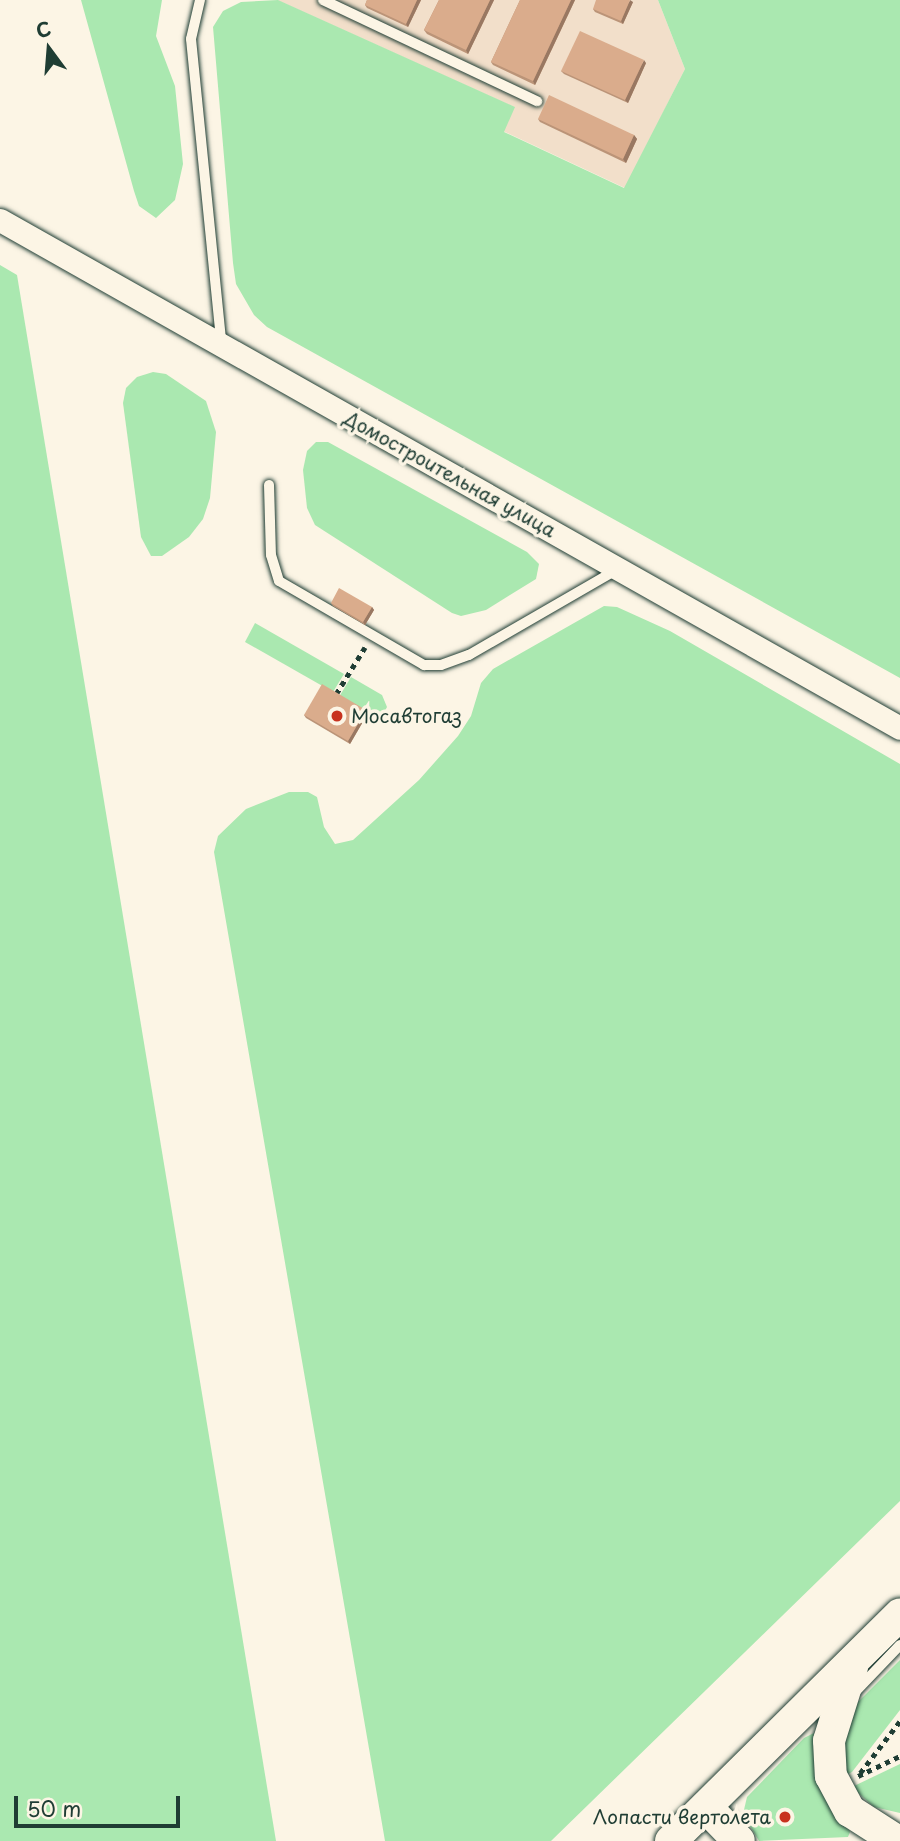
<!DOCTYPE html>
<html>
<head>
<meta charset="utf-8">
<style>
	body { margin:0 }
	#map { position:relative; width:900px; height:1841px; overflow:hidden; background:#fcf5e5; font-family:"Playpen Sans",sans-serif }
	div>[style] { position:absolute }
	[style*='--x'] { left:calc(var(--x)*1px); top:calc(var(--y)*1px); width:calc(var(--w)*1px); rotate:calc(var(--a)*1deg) }
	.built>* { inset:0; background:#f2dfca }
	.green>* { inset:0; background:#aae8b0 }
	.path>* { height:4.5px; margin-top:-2.25px; transform-origin:0; background:repeating-linear-gradient(90deg,#1f3d34 0 5px,transparent 0 10px) }
	.roads { filter:drop-shadow(0 0 2px #1f3d34) drop-shadow(0 0 2px #1f3d34) }
	.service>* { height:10px; margin:-5px; padding:0 5px; transform-origin:5px; border-radius:5px; background:#fcf5e5 }
	.minor>* { height:23px; margin:-11.5px; padding:0 11.5px; transform-origin:11.5px; border-radius:11.5px; background:#fcf5e5 }
	.secondary>* { height:32px; margin:-16px; padding:0 16px; transform-origin:16px; border-radius:16px; background:#fcf5e5 }
	.wall>* { inset:0; background:#bb9478 }
	.shaded-wall>* { inset:0; background:#997862 }
	.building>* { inset:0; background:#daac8c }
	.dots>* { width:19px; height:19px; translate:-50% -50%; box-sizing:border-box; border:4px solid #fcf5e5; border-radius:50% }
	span { translate:-50% -50%; white-space:nowrap; text-align:center; line-height:1.15; -webkit-text-stroke:7px #fcf5e5; paint-order:stroke }
	.street-label { font-size:19px; color:#1f3d34 }
	.poi-label { font-size:19px; color:#1f3d34 }
	.left { translate:0 -50%; text-align:left }
	.right { translate:-100% -50%; text-align:right }
	.north { position:absolute; left:14px; top:14px; width:70px; height:70px; -webkit-text-stroke:5px #fcf5e5; paint-order:stroke; rotate:344deg; font-size:19px; font-weight:700; line-height:28px; text-align:center; color:#1f3d34 }
	.north::after { content:''; display:block; margin:auto; width:24px; height:32px; background:#1f3d34; clip-path:polygon(50% 0,100% 100%,50% 72%,0 100%) }
	.scale { position:absolute; left:14px; top:1796px; width:166px; height:32px; box-sizing:border-box; border:4px solid #1f3d34; border-top:0; padding-left:9px; font-size:21px; line-height:24px; white-space:nowrap; color:#1f3d34; -webkit-text-stroke:5px #fcf5e5; paint-order:stroke }
</style>
</head>
<body>
<div id="map">
	<div class="built">
		<i style="clip-path:polygon(277px 0,658px 0,685px 69px,625px 188px,503px 131px,514px 107px)"></i>
	</div>
	<div class="green">
		<i style="clip-path:polygon(81px 0,162px 0,156px 36px,175px 86px,183px 164px,175px 200px,156px 218px,139px 206px,134px 191px)"></i>
		<i style="clip-path:polygon(278px 0,515px 107px,504px 132px,624px 188px,685px 69px,658px 0,900px 0,900px 678px,267px 327px,254px 315px,236px 284px,233px 263px,213px 27px,223px 11px,241px 2px)"></i>
		<i style="clip-path:polygon(0 265px,17px 275px,276px 1841px,0 1841px)"></i>
		<i style="clip-path:polygon(153px 372px,166px 374px,206px 401px,216px 432px,210px 498px,203px 519px,189px 537px,162px 556px,151px 556px,141px 537px,123px 403px,126px 388px,137px 377px)"></i>
		<i style="clip-path:polygon(316px 442px,328px 442px,527px 552px,539px 564px,536px 579px,486px 610px,461px 616px,452px 613px,315px 525px,307px 508px,303px 470px,307px 451px)"></i>
		<i style="clip-path:polygon(604px 606px,617px 607px,670px 631px,900px 764px,900px 1501px,551px 1841px,385px 1841px,214px 852px,218px 836px,246px 809px,289px 792px,308px 792px,317px 797px,324px 827px,335px 844px,353px 840px,419px 780px,458px 736px,471px 716px,481px 683px,493px 669px)"></i>
		<i style="clip-path:polygon(255px 623px,344px 674px,333px 692px,245px 642px)"></i>
		<i style="clip-path:polygon(351px 677px,382px 695px,387px 707px,380px 720px,339px 697px)"></i>
		<i style="clip-path:polygon(900px 1660px,900px 1710px,852px 1772px,842px 1777px,839px 1766px,853px 1707px)"></i>
		<i style="clip-path:polygon(814px 1733px,850px 1832px,848px 1837px,759px 1841px,743px 1814px,747px 1797px,804px 1738px)"></i>
		<i style="clip-path:polygon(900px 1764px,900px 1813px,874px 1807px,857px 1792px,854px 1786px)"></i>
	</div>
	<div class="path">
		<i style="--x:336;--y:694;--w:55;--a:-58.3"></i>
		<i style="--x:860;--y:1773;--w:66;--a:-52.4"></i>
		<i style="--x:858;--y:1776;--w:47;--a:-25.5"></i>
	</div>
	<div class="roads">
		<div class="service">
			<i style="--x:200;--y:0;--w:40;--a:103"></i>
			<i style="--x:191;--y:39;--w:304;--a:84.3"></i>
			<i style="--x:323;--y:0;--w:237;--a:25.3"></i>
			<i style="--x:269;--y:485;--w:70;--a:88.4"></i>
			<i style="--x:271;--y:555;--w:27;--a:73"></i>
			<i style="--x:279;--y:581;--w:168;--a:30.1"></i>
			<i style="--x:424;--y:665;--w:17;--a:0"></i>
			<i style="--x:441;--y:665;--w:30;--a:-20"></i>
			<i style="--x:469;--y:655;--w:172;--a:-30"></i>
			<i style="--x:855;--y:1692;--w:65;--a:-46.2"></i>
		</div>
		<div class="minor">
			<i style="--x:0;--y:220;--w:1033;--a:29.44"></i>
		</div>
		<div class="secondary">
			<i style="--x:852;--y:1667;--w:77;--a:107.3"></i>
			<i style="--x:829;--y:1741;--w:35;--a:87"></i>
			<i style="--x:831;--y:1776;--w:40;--a:62"></i>
			<i style="--x:850;--y:1811;--w:56;--a:32.6"></i>
			<i style="--x:706;--y:1807;--w:47;--a:45.9"></i>
			<i style="--x:671;--y:1841;--w:322;--a:-44.7"></i>
		</div>
	</div>
	<div class="wall">
		<i style="clip-path:polygon(367px 0,421px 0,408px 27px,367px 8px,365px 5px)"></i>
		<i style="clip-path:polygon(439px 0,494px 0,468px 54px,427px 34px,424px 30px)"></i>
		<i style="clip-path:polygon(520px 0,575px 0,535px 85px,493px 65px,491px 62px)"></i>
		<i style="clip-path:polygon(633px 2px,623px 24px,595px 12px,593px 9px)"></i>
		<i style="clip-path:polygon(646px 63px,628px 103px,564px 74px,561px 71px)"></i>
		<i style="clip-path:polygon(538px 119px,634px 135px,637px 139px,626px 163px,540px 122px)"></i>
		<i style="clip-path:polygon(331px 603px,372px 607px,374px 610px,365px 625px,333px 606px)"></i>
		<i style="clip-path:polygon(368px 713px,350px 744px,306px 718px,304px 715px)"></i>
	</div>
	<div class="shaded-wall">
		<i style="clip-path:polygon(417px 0,421px 0,408px 27px,406px 24px)"></i>
		<i style="clip-path:polygon(490px 0,494px 0,468px 54px,466px 50px)"></i>
		<i style="clip-path:polygon(571px 0,575px 0,535px 85px,533px 81px)"></i>
		<i style="clip-path:polygon(630px 0,633px 2px,623px 24px,621px 21px)"></i>
		<i style="clip-path:polygon(644px 60px,646px 63px,628px 103px,625px 100px)"></i>
		<i style="clip-path:polygon(634px 135px,637px 139px,626px 163px,623px 159px)"></i>
		<i style="clip-path:polygon(372px 607px,374px 610px,365px 625px,363px 622px)"></i>
		<i style="clip-path:polygon(366px 710px,368px 713px,350px 744px,348px 741px)"></i>
	</div>
	<div class="building">
		<i style="clip-path:polygon(367px 0,417px 0,406px 24px,365px 5px)"></i>
		<i style="clip-path:polygon(439px 0,490px 0,466px 50px,424px 30px)"></i>
		<i style="clip-path:polygon(520px 0,571px 0,533px 81px,491px 62px)"></i>
		<i style="clip-path:polygon(596px 0,630px 0,621px 21px,593px 9px)"></i>
		<i style="clip-path:polygon(580px 31px,644px 60px,625px 100px,561px 71px)"></i>
		<i style="clip-path:polygon(549px 95px,634px 135px,623px 159px,538px 119px)"></i>
		<i style="clip-path:polygon(339px 588px,372px 607px,363px 622px,331px 603px)"></i>
		<i style="clip-path:polygon(322px 684px,366px 710px,348px 741px,304px 715px)"></i>
	</div>
	<div class="dots">
		<i style="left:337px;top:716px;background:#c8321e"></i>
		<i style="left:785px;top:1817px;background:#c8321e"></i>
	</div>
	<div class="street-label">
		<span style="left:450px;top:474px;rotate:29deg">Домостроительная улица</span>
	</div>
	<div class="poi-label">
		<span class="left" style="left:351px;top:716px">Мосавтогаз</span>
		<span class="right" style="left:771px;top:1817px">Лопасти вертолета</span>
	</div>
	<div class="north">С</div>
	<div class="scale">50 m</div>
</div>
</body>
</html>
